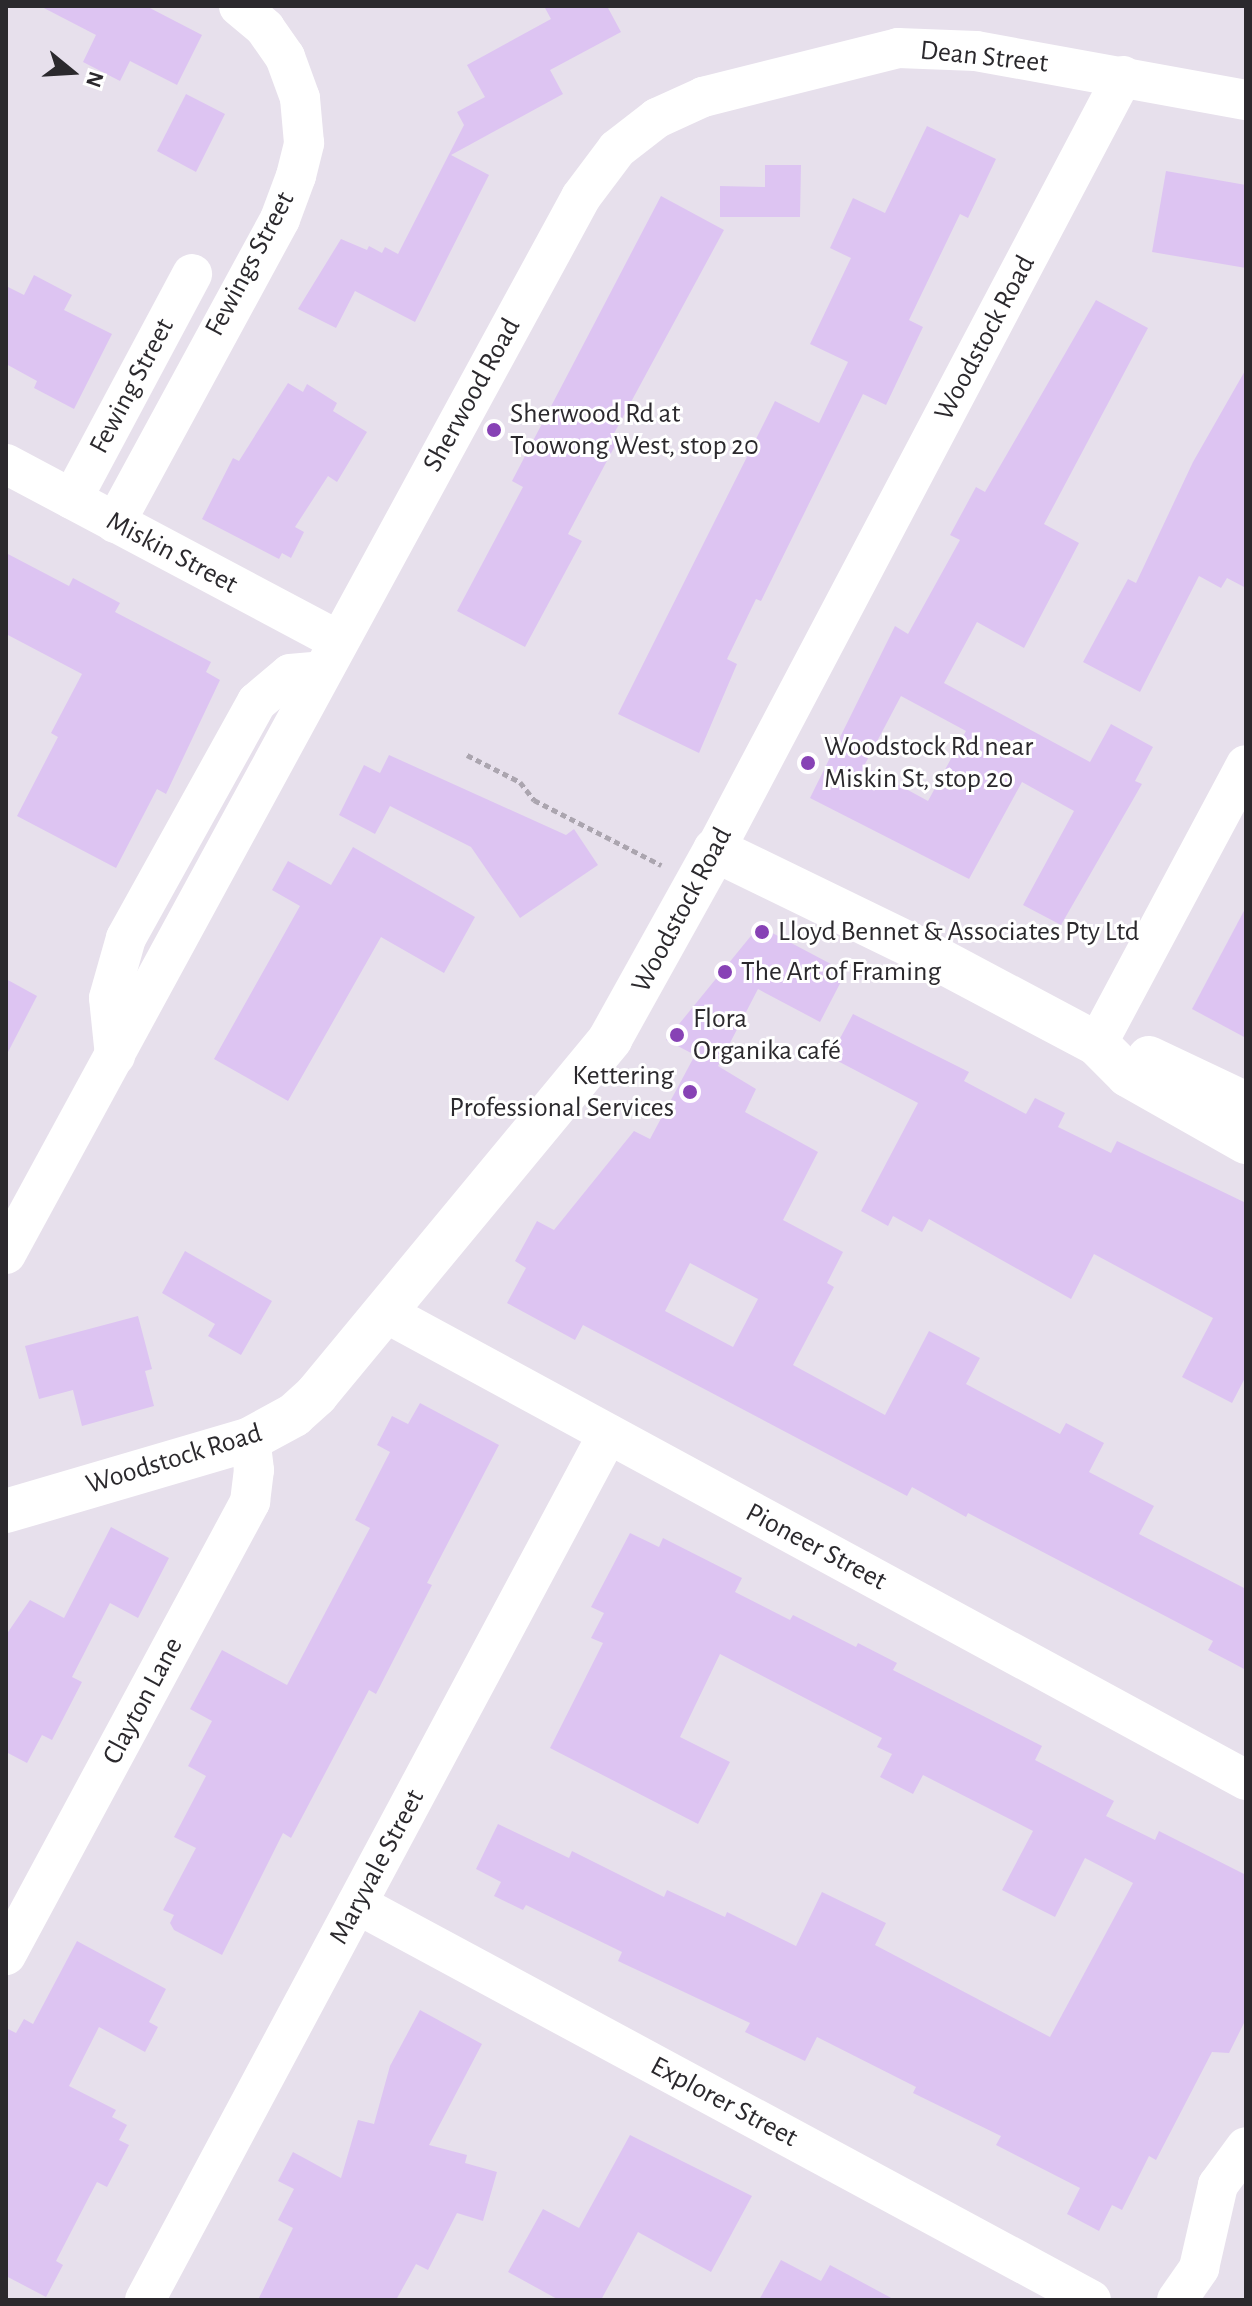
<!DOCTYPE html>
<html>
<head>
<meta charset="utf-8">
<style>
	body { margin:0 }
	#map { position:relative; width:1252px; height:2306px; overflow:hidden; background:#e7e0ec; font-family:"Alegreya Sans",sans-serif }
	div>[style] { position:absolute }
	[style*='--x'] { left:calc(var(--x)*1px); top:calc(var(--y)*1px); width:calc(var(--w)*1px); rotate:calc(var(--a)*1deg) }
	.building>* { inset:0; background:#ddc4f2 }
	.path>* { height:5px; margin-top:-2.5px; transform-origin:0; background:repeating-linear-gradient(90deg,#aba5af 0 6px,transparent 0 10px) }
	.minor>* { height:40px; margin:-20px; padding:0 20px; transform-origin:20px; border-radius:20px; background:#fff }
	.major>* { height:44px; margin:-22px; padding:0 22px; transform-origin:22px; border-radius:22px; background:#fff }
	.dots>* { width:22px; height:22px; translate:-50% -50%; box-sizing:border-box; border:4px solid #fff; border-radius:50% }
	span { translate:-50% -50%; white-space:nowrap; text-align:center; line-height:1.15; -webkit-text-stroke:6px #fff; paint-order:stroke }
	.street-label { font-size:28px; color:#2b292d }
	.poi-label { font-size:28px; color:#2b292d }
	.left { translate:0 -50%; text-align:left }
	.right { translate:-100% -50%; text-align:right }
	.frame { position:absolute; inset:0; border:8px solid #2b292d; pointer-events:none }
	.north { position:absolute; left:32px; top:32px; width:80px; height:80px; -webkit-text-stroke:6px #fff; paint-order:stroke; rotate:108deg; font-size:22px; font-weight:700; line-height:32px; text-align:center; color:#2b292d }
	.north::after { content:''; display:block; margin:auto; width:28px; height:36px; background:#2b292d; clip-path:polygon(50% 0,100% 100%,50% 72%,0 100%) }
</style>
</head>
<body>
<div id="map">
	<div class="building">
		<i style="clip-path:polygon(40px 6px,146px 6px,202px 35px,177px 85px,130px 61px,120px 81px,83px 62px,96px 35px)"></i>
		<i style="clip-path:polygon(544px 6px,607px 6px,621px 32px,550px 70px,563px 94px,451px 155px,489px 175px,415px 322px,355px 291px,336px 328px,298px 309px,341px 239px,367px 250px,369px 246px,382px 253px,385px 247px,398px 254px,464px 125px,457px 112px,485px 97px,467px 65px,551px 19px)"></i>
		<i style="clip-path:polygon(186px 94px,225px 114px,196px 172px,157px 151px)"></i>
		<i style="clip-path:polygon(927px 126px,996px 159px,968px 218px,960px 214px,909px 320px,923px 327px,886px 405px,863px 394px,761px 601px,756px 599px,727px 659px,737px 664px,699px 753px,618px 714px,775px 401px,819px 423px,848px 362px,810px 344px,851px 258px,830px 248px,853px 198px,885px 213px)"></i>
		<i style="clip-path:polygon(765px 165px,801px 165px,800px 217px,720px 217px,720px 186px,765px 187px)"></i>
		<i style="clip-path:polygon(1166px 171px,1246px 185px,1246px 268px,1152px 252px)"></i>
		<i style="clip-path:polygon(661px 196px,724px 230px,611px 439px,617px 442px,568px 534px,582px 541px,525px 647px,457px 611px,523px 487px,512px 481px)"></i>
		<i style="clip-path:polygon(34px 275px,72px 295px,64px 310px,112px 334px,74px 409px,34px 388px,37px 381px,6px 364px,6px 286px,24px 295px)"></i>
		<i style="clip-path:polygon(evenodd,1096px 300px,1148px 328px,1044px 524px,1079px 543px,1024px 648px,977px 622px,944px 683px,1090px 762px,1111px 724px,1153px 747px,1135px 781px,1142px 784px,1061px 925px,1023px 905px,1074px 811px,1022px 782px,969px 879px,810px 798px,895px 626px,908px 634px,960px 540px,950px 535px,976px 487px,985px 492px,1096px 300px,901px 696px,966px 731px,928px 801px,864px 766px,901px 696px)"></i>
		<i style="clip-path:polygon(1246px 369px,1246px 588px,1227px 578px,1221px 588px,1199px 576px,1140px 692px,1083px 662px,1128px 579px,1136px 583px,1193px 462px)"></i>
		<i style="clip-path:polygon(288px 383px,303px 392px,307px 384px,337px 403px,333px 411px,367px 432px,337px 482px,328px 476px,295px 527px,304px 532px,291px 558px,282px 553px,279px 559px,202px 519px,233px 458px,239px 461px)"></i>
		<i style="clip-path:polygon(6px 553px,69px 586px,73px 578px,120px 603px,115px 612px,211px 662px,206px 672px,220px 680px,166px 794px,157px 789px,116px 868px,17px 816px,58px 737px,51px 733px,82px 674px,6px 634px)"></i>
		<i style="clip-path:polygon(389px 755px,566px 835px,574px 829px,598px 865px,520px 918px,471px 847px,390px 806px,375px 834px,339px 815px,364px 765px,380px 773px)"></i>
		<i style="clip-path:polygon(353px 847px,475px 917px,444px 973px,381px 937px,288px 1101px,214px 1059px,300px 906px,272px 890px,288px 861px,331px 885px)"></i>
		<i style="clip-path:polygon(1246px 907px,1246px 1038px,1192px 1009px)"></i>
		<i style="clip-path:polygon(evenodd,759px 926px,846px 972px,820px 1022px,758px 989px,718px 1066px,756px 1089px,745px 1112px,818px 1152px,783px 1220px,843px 1252px,827px 1283px,834px 1287px,793px 1365px,885px 1415px,929px 1331px,980px 1358px,966px 1384px,1060px 1434px,1066px 1423px,1104px 1443px,1089px 1472px,1154px 1506px,1139px 1534px,1246px 1589px,1246px 1670px,1208px 1650px,1213px 1641px,968px 1513px,966px 1517px,912px 1487px,907px 1496px,583px 1325px,575px 1340px,507px 1303px,526px 1268px,515px 1261px,537px 1221px,554px 1230px,634px 1131px,650px 1139px,695px 1055px,666px 1040px,759px 926px,690px 1263px,758px 1299px,733px 1347px,665px 1311px,690px 1263px)"></i>
		<i style="clip-path:polygon(6px 979px,37px 996px,6px 1056px)"></i>
		<i style="clip-path:polygon(853px 1014px,969px 1072px,964px 1081px,1026px 1114px,1035px 1098px,1065px 1113px,1058px 1127px,1111px 1153px,1117px 1141px,1246px 1203px,1246px 1376px,1232px 1403px,1182px 1377px,1213px 1318px,1094px 1254px,1071px 1299px,929px 1219px,922px 1232px,893px 1216px,888px 1226px,861px 1211px,918px 1103px,830px 1057px)"></i>
		<i style="clip-path:polygon(185px 1251px,272px 1301px,241px 1355px,208px 1336px,215px 1324px,162px 1293px)"></i>
		<i style="clip-path:polygon(138px 1316px,152px 1369px,145px 1371px,154px 1406px,82px 1426px,73px 1390px,39px 1399px,25px 1346px)"></i>
		<i style="clip-path:polygon(420px 1403px,499px 1445px,427px 1583px,432px 1585px,376px 1694px,369px 1690px,291px 1838px,283px 1833px,222px 1955px,174px 1930px,170px 1923px,174px 1915px,163px 1910px,196px 1848px,174px 1837px,206px 1776px,188px 1766px,212px 1721px,190px 1709px,222px 1650px,287px 1685px,370px 1528px,355px 1520px,390px 1452px,377px 1445px,392px 1416px,408px 1424px)"></i>
		<i style="clip-path:polygon(111px 1527px,169px 1558px,138px 1618px,110px 1603px,72px 1677px,82px 1682px,52px 1740px,42px 1735px,27px 1763px,6px 1752px,6px 1635px,30px 1600px,64px 1618px)"></i>
		<i style="clip-path:polygon(630px 1533px,659px 1547px,663px 1538px,742px 1578px,735px 1592px,790px 1620px,793px 1615px,856px 1647px,858px 1643px,897px 1663px,893px 1670px,1042px 1746px,1035px 1760px,1114px 1801px,1106px 1816px,1155px 1840px,1159px 1831px,1246px 1875px,1246px 2019px,1229px 2053px,1212px 2052px,1156px 2160px,1149px 2156px,1122px 2210px,1112px 2205px,1099px 2231px,1067px 2214px,1080px 2188px,996px 2145px,1001px 2136px,913px 2093px,916px 2087px,817px 2037px,805px 2061px,745px 2032px,750px 2023px,618px 1961px,622px 1952px,526px 1905px,523px 1910px,494px 1896px,501px 1882px,476px 1869px,498px 1824px,569px 1858px,572px 1851px,664px 1897px,667px 1890px,725px 1917px,727px 1912px,796px 1946px,822px 1892px,886px 1923px,875px 1945px,1050px 2037px,1133px 1883px,1085px 1858px,1055px 1917px,1002px 1890px,1033px 1831px,923px 1775px,913px 1794px,880px 1777px,892px 1754px,877px 1747px,882px 1738px,720px 1654px,680px 1737px,730px 1762px,698px 1824px,550px 1748px,603px 1643px,591px 1638px,604px 1613px,591px 1607px)"></i>
		<i style="clip-path:polygon(77px 1941px,166px 1989px,149px 2022px,158px 2027px,145px 2052px,99px 2027px,69px 2086px,116px 2110px,112px 2117px,127px 2125px,119px 2140px,129px 2145px,107px 2187px,97px 2182px,88px 2199px,56px 2261px,63px 2265px,46px 2297px,6px 2276px,6px 2028px,16px 2033px,24px 2019px,33px 2024px)"></i>
		<i style="clip-path:polygon(420px 2010px,482px 2044px,429px 2145px,467px 2155px,465px 2163px,497px 2172px,483px 2221px,457px 2213px,428px 2270px,416px 2264px,396px 2300px,258px 2300px,293px 2228px,278px 2220px,294px 2189px,278px 2181px,293px 2152px,341px 2178px,358px 2120px,374px 2124px,390px 2066px)"></i>
		<i style="clip-path:polygon(630px 2135px,752px 2196px,711px 2272px,638px 2232px,601px 2300px,559px 2300px,508px 2272px,543px 2209px,579px 2228px)"></i>
		<i style="clip-path:polygon(781px 2260px,821px 2281px,830px 2265px,895px 2300px,759px 2300px)"></i>
	</div>
	<div class="path">
		<i style="--x:467;--y:755;--w:59;--a:27"></i>
		<i style="--x:520;--y:782;--w:23;--a:52"></i>
		<i style="--x:534;--y:800;--w:143;--a:27.1"></i>
	</div>
	<div class="minor">
		<i style="--x:6;--y:464;--w:377;--a:28"></i>
		<i style="--x:72;--y:499;--w:255;--a:-61.9"></i>
		<i style="--x:115;--y:523;--w:346;--a:-61.5"></i>
		<i style="--x:280;--y:219;--w:46;--a:-69.6"></i>
		<i style="--x:296;--y:176;--w:34;--a:-76"></i>
		<i style="--x:304;--y:143;--w:45;--a:-95.1"></i>
		<i style="--x:300;--y:98;--w:44;--a:-110.1"></i>
		<i style="--x:285;--y:57;--w:35;--a:-125"></i>
		<i style="--x:265;--y:28;--w:34;--a:-140"></i>
		<i style="--x:715;--y:850;--w:875;--a:-62.2"></i>
		<i style="--x:1097;--y:1044;--w:316;--a:-61.9"></i>
		<i style="--x:115;--y:1056;--w:58;--a:-95.9"></i>
		<i style="--x:109;--y:998;--w:62;--a:-74.2"></i>
		<i style="--x:126;--y:938;--w:270;--a:-61"></i>
		<i style="--x:257;--y:702;--w:43;--a:-40.3"></i>
		<i style="--x:290;--y:674;--w:32;--a:-5"></i>
		<i style="--x:6;--y:1254;--w:1203;--a:-61.45"></i>
		<i style="--x:581;--y:197;--w:60;--a:-53.1"></i>
		<i style="--x:617;--y:149;--w:51;--a:-37.8"></i>
		<i style="--x:657;--y:118;--w:51;--a:-24.5"></i>
		<i style="--x:703;--y:97;--w:201;--a:-14.1"></i>
		<i style="--x:898;--y:48;--w:78;--a:2.2"></i>
		<i style="--x:976;--y:51;--w:274;--a:10.3"></i>
		<i style="--x:386;--y:1313;--w:979;--a:28.5"></i>
		<i style="--x:357;--y:1904;--w:834;--a:28.35"></i>
		<i style="--x:6;--y:1955;--w:515;--a:-61.69"></i>
		<i style="--x:250;--y:1502;--w:32;--a:-83"></i>
		<i style="--x:254;--y:1470;--w:31;--a:-97"></i>
		<i style="--x:145;--y:2300;--w:982;--a:-61.87"></i>
		<i style="--x:1177;--y:2300;--w:39;--a:-55"></i>
		<i style="--x:1199;--y:2268;--w:85;--a:-77.1"></i>
		<i style="--x:1218;--y:2185;--w:47;--a:-53.6"></i>
	</div>
	<div class="major">
		<i style="--x:1149;--y:1058;--w:107;--a:25.4"></i>
		<i style="--x:6;--y:1511;--w:254;--a:-16.4"></i>
		<i style="--x:250;--y:1439;--w:50;--a:-28.6"></i>
		<i style="--x:294;--y:1415;--w:30;--a:-42"></i>
		<i style="--x:316;--y:1395;--w:462;--a:-50.4"></i>
		<i style="--x:610;--y:1039;--w:216;--a:-60.9"></i>
		<i style="--x:715;--y:850;--w:220;--a:25.9"></i>
		<i style="--x:913;--y:946;--w:208;--a:28"></i>
		<i style="--x:1097;--y:1044;--w:44;--a:45"></i>
		<i style="--x:1128;--y:1075;--w:136;--a:29.6"></i>
	</div>
	<div class="dots">
		<i style="left:494px;top:430px;background:#8742b5"></i>
		<i style="left:808px;top:763px;background:#8742b5"></i>
		<i style="left:762px;top:932px;background:#8742b5"></i>
		<i style="left:725px;top:972px;background:#8742b5"></i>
		<i style="left:677px;top:1035px;background:#8742b5"></i>
		<i style="left:690px;top:1092px;background:#8742b5"></i>
	</div>
	<div class="street-label">
		<span style="left:984px;top:57px;rotate:6deg">Dean Street</span>
		<span style="left:250px;top:264px;rotate:-62deg">Fewings Street</span>
		<span style="left:985px;top:338px;rotate:-62deg">Woodstock Road</span>
		<span style="left:132px;top:386px;rotate:-62deg">Fewing Street</span>
		<span style="left:472px;top:395px;rotate:-61deg">Sherwood Road</span>
		<span style="left:172px;top:553px;rotate:28deg">Miskin Street</span>
		<span style="left:682px;top:910px;rotate:-62deg">Woodstock Road</span>
		<span style="left:174px;top:1459px;rotate:-17deg">Woodstock Road</span>
		<span style="left:816px;top:1547px;rotate:28deg">Pioneer Street</span>
		<span style="left:143px;top:1701px;rotate:-62deg">Clayton Lane</span>
		<span style="left:377px;top:1867px;rotate:-62deg">Maryvale Street</span>
		<span style="left:724px;top:2102px;rotate:28deg">Explorer Street</span>
	</div>
	<div class="poi-label">
		<span class="left" style="left:510px;top:430px">Sherwood Rd at<br>Toowong West, stop 20</span>
		<span class="left" style="left:824px;top:763px">Woodstock Rd near<br>Miskin St, stop 20</span>
		<span class="left" style="left:778px;top:932px">Lloyd Bennet &amp; Associates Pty Ltd</span>
		<span class="left" style="left:741px;top:972px">The Art of Framing</span>
		<span class="left" style="left:693px;top:1035px">Flora<br>Organika café</span>
		<span class="right" style="left:674px;top:1092px">Kettering<br>Professional Services</span>
	</div>
	<div class="frame"></div>
	<div class="north">N</div>
</div>
</body>
</html>
